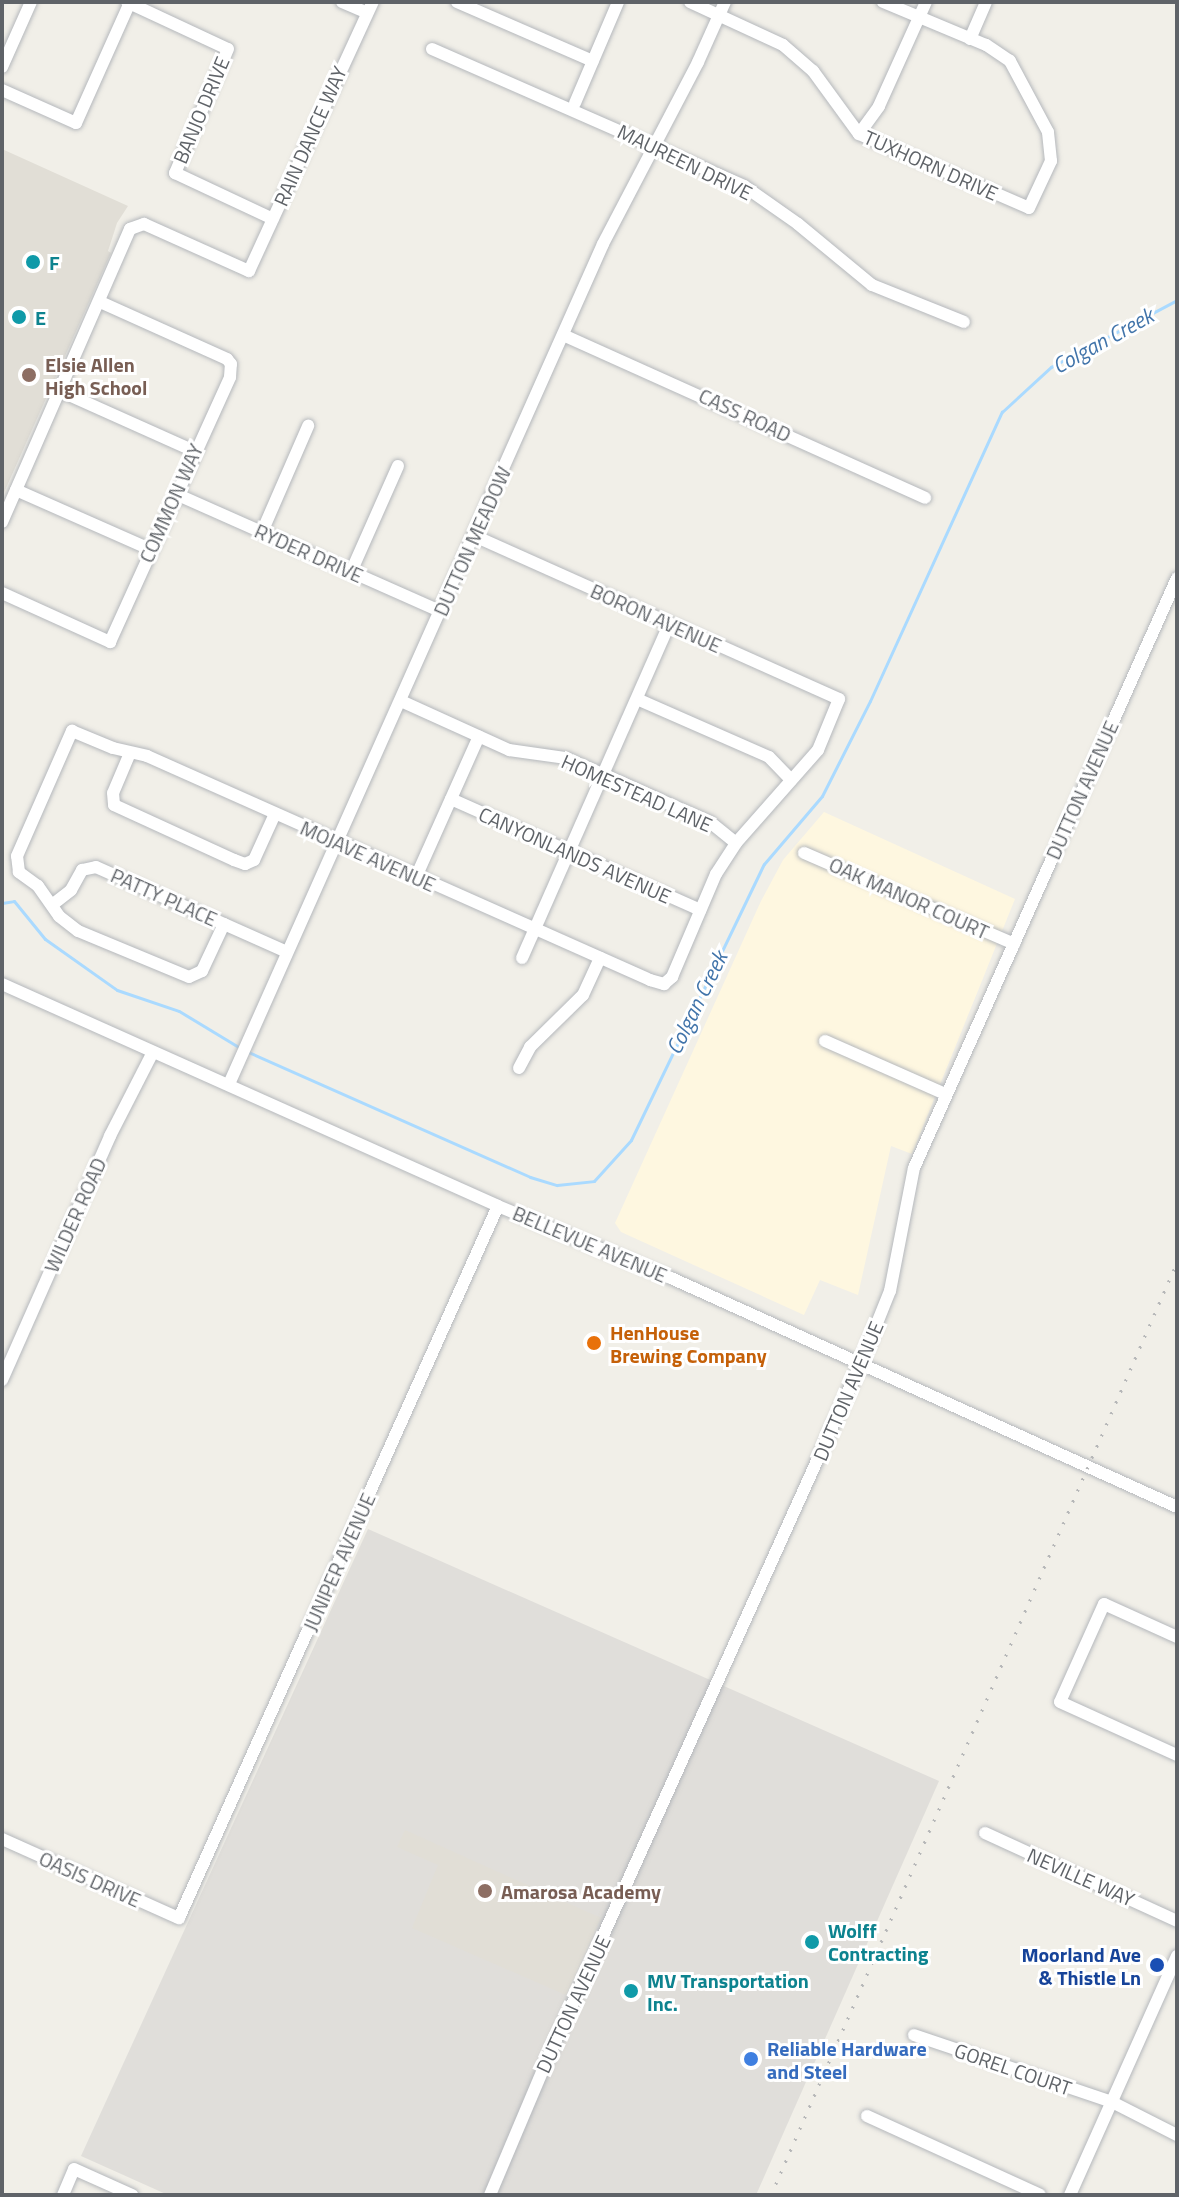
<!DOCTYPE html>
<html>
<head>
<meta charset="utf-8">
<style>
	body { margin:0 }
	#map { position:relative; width:1179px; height:2197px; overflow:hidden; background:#f1efe8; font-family:"Titillium Web",sans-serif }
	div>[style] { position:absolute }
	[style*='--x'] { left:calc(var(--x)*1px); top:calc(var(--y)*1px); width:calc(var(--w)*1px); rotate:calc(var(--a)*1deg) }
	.commercial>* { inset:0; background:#fef7e0 }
	.industrial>* { inset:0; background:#e0deda }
	.education>* { inset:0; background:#e1ded6 }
	.stream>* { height:3px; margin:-1.5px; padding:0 1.5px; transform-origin:1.5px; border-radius:1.5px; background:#aadaff }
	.roads { filter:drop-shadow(0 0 2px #b5b8bc) drop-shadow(0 0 2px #b5b8bc) }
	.minor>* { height:12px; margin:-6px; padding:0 6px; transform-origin:6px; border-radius:6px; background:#fff }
	.rail>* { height:3px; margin-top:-1.5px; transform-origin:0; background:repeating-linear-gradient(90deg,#b6b7b8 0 2px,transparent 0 12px) }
	.dots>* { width:22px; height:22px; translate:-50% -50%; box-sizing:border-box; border:4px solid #fff; border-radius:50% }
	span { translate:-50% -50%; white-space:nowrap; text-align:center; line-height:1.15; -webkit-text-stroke:6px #fff; paint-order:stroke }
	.street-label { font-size:20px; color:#5f6368 }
	.culture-label { font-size:20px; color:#0d838f; font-weight:700 }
	.left { translate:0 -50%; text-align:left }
	.education-label { font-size:20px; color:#785e54; font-weight:700 }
	.food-label { font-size:20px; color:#c56008; font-weight:700 }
	.transit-label { font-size:20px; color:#164399; font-weight:700 }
	.right { translate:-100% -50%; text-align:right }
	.shop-label { font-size:20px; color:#366cbe; font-weight:700 }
	.water-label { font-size:22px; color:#4174aa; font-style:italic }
	.frame { position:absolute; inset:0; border:4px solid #5f6368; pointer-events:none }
</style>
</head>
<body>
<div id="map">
	<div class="commercial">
		<i style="clip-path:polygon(824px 812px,1015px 899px,912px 1154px,891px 1146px,858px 1295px,820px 1280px,804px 1315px,621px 1232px,615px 1223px,761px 901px,783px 860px)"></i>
	</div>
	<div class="industrial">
		<i style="clip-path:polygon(368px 1529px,939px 1781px,756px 2195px,168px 2195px,81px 2156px)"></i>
	</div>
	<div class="education">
		<i style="clip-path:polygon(2px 149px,128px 206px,117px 223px,108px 251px,111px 253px,2px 497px)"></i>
		<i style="clip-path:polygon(405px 1830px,601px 1918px,566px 1995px,412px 1928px,438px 1865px,397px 1847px)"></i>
	</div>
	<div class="stream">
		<i style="--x:2;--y:903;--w:12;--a:-9"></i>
		<i style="--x:14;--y:901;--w:49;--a:50.8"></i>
		<i style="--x:45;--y:939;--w:88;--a:35.3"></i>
		<i style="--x:117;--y:990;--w:65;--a:18.7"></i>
		<i style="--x:179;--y:1011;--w:71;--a:31.2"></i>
		<i style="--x:246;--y:1051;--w:311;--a:23.9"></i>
		<i style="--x:530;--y:1177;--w:28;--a:17"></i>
		<i style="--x:557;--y:1185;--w:37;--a:-6"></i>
		<i style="--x:594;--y:1181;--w:55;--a:-47.9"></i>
		<i style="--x:631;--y:1140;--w:306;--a:-64.3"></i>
		<i style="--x:764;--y:864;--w:89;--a:-49.5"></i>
		<i style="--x:822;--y:796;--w:106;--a:-63.2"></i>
		<i style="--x:870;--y:701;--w:318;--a:-65.5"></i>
		<i style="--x:1002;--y:412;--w:67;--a:-42.6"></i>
		<i style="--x:1051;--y:367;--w:143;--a:-28"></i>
	</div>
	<div class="roads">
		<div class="minor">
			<i style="--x:127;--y:2;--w:111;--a:25"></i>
			<i style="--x:228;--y:49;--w:135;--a:113.1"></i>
			<i style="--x:175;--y:173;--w:108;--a:25.1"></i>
			<i style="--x:342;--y:2;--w:26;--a:23"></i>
			<i style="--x:457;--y:2;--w:148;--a:23.5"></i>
			<i style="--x:690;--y:2;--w:102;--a:24.8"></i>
			<i style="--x:783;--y:45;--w:40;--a:41"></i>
			<i style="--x:813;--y:71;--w:78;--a:53.9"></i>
			<i style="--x:859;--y:134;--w:185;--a:23.5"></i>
			<i style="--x:1029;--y:208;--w:52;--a:-64.9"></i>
			<i style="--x:1051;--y:161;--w:29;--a:-96"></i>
			<i style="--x:1048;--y:132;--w:81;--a:-118.2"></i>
			<i style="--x:1010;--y:61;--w:29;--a:-146"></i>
			<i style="--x:986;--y:45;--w:112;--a:-157.3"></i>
			<i style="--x:970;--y:39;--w:40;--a:-66.6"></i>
			<i style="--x:432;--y:49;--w:341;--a:23.7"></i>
			<i style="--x:744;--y:186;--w:66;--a:35.1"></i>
			<i style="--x:798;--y:224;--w:96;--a:39.5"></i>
			<i style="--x:872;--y:285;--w:99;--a:21.9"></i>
			<i style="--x:2;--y:67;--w:71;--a:-66"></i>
			<i style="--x:2;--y:90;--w:81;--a:24"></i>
			<i style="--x:76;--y:123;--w:133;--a:-65.9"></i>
			<i style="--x:575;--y:103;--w:110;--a:-66.9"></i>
			<i style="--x:859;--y:134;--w:34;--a:-54"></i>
			<i style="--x:879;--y:106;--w:114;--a:-65.7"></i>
			<i style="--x:563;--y:335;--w:397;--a:24.2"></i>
			<i style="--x:60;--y:391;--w:147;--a:24.1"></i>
			<i style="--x:16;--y:490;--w:146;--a:23.8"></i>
			<i style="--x:178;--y:495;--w:287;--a:23.9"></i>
			<i style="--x:2;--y:522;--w:320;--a:-66.4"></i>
			<i style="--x:130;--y:229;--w:15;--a:-20"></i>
			<i style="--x:144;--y:224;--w:115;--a:24.1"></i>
			<i style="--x:249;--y:271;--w:296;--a:-65.3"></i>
			<i style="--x:262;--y:532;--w:116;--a:-66.5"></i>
			<i style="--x:351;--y:572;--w:116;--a:-66.1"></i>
			<i style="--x:2;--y:593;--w:119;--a:24.4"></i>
			<i style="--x:110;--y:642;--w:291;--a:-65.6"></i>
			<i style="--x:230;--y:377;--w:13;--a:-86"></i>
			<i style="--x:231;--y:364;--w:6;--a:-129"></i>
			<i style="--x:227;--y:359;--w:139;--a:-155.8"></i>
			<i style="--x:637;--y:699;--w:144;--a:23.7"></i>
			<i style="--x:769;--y:757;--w:32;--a:46"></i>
			<i style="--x:401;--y:701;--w:119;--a:24.4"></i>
			<i style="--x:509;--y:750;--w:58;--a:8"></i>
			<i style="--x:566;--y:758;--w:158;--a:24"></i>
			<i style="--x:710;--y:822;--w:33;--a:39"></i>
			<i style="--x:130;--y:753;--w:43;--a:113"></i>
			<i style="--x:113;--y:793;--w:12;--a:85"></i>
			<i style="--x:114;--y:805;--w:132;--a:24.6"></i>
			<i style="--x:234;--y:860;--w:12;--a:20"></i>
			<i style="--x:245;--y:864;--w:10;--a:-24"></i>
			<i style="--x:254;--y:860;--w:51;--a:-65.5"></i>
			<i style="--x:451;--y:799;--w:273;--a:24"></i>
			<i style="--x:804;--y:853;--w:229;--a:23.4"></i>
			<i style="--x:416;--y:877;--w:154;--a:-65.9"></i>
			<i style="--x:52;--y:905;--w:24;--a:-38"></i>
			<i style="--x:71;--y:890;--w:23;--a:-61"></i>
			<i style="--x:82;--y:870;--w:14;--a:-12"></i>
			<i style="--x:96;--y:867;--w:209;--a:24"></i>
			<i style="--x:224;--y:924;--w:52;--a:115.1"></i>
			<i style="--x:202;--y:971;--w:14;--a:155"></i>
			<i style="--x:189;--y:977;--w:120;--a:-157.5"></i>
			<i style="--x:78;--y:931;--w:24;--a:-142"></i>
			<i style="--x:59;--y:916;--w:37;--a:-125"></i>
			<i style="--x:38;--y:886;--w:24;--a:-144"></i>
			<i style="--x:19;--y:872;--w:16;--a:-97"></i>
			<i style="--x:17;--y:856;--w:137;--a:-66.3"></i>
			<i style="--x:72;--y:731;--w:44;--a:22.5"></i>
			<i style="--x:113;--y:748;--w:35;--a:13"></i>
			<i style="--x:147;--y:756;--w:551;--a:24"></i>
			<i style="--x:650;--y:980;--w:15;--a:16"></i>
			<i style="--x:664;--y:984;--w:11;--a:-41"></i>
			<i style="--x:672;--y:977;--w:112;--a:-66.9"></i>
			<i style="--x:716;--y:874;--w:37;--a:-57"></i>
			<i style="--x:736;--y:843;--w:124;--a:-48.6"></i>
			<i style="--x:818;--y:750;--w:55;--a:-67.6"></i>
			<i style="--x:839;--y:699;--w:400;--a:-155.9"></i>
			<i style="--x:522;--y:958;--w:364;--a:-66.2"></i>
			<i style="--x:2;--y:984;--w:543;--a:24.11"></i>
			<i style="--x:498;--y:1206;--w:187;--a:22.6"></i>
			<i style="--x:671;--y:1278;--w:555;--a:24.35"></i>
			<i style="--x:825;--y:1041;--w:131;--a:23.8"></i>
			<i style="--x:519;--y:1068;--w:24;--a:-62"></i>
			<i style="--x:530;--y:1047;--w:74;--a:-44.5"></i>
			<i style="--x:583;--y:995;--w:41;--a:-65.3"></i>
			<i style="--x:229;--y:1084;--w:919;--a:-66"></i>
			<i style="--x:603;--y:244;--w:205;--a:-62.4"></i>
			<i style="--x:698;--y:62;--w:66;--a:-65.8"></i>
			<i style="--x:2;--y:1380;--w:267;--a:-66.1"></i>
			<i style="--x:110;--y:1136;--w:94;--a:-62.9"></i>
			<i style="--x:1177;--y:1637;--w:80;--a:-155.7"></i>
			<i style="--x:1104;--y:1604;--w:107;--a:114.2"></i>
			<i style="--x:1060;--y:1702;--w:128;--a:24.4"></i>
			<i style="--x:985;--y:1833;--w:211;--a:24.6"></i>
			<i style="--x:2;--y:1839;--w:194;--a:24.1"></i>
			<i style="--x:179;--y:1918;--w:780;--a:-65.87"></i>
			<i style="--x:914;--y:2035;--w:209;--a:18.7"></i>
			<i style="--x:1112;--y:2102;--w:73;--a:26.9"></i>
			<i style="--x:867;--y:2116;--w:190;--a:24.5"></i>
			<i style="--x:63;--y:2195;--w:28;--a:-67"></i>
			<i style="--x:74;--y:2169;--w:64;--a:24.1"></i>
			<i style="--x:490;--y:2195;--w:147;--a:-67.1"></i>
			<i style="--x:547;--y:2060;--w:764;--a:-65.75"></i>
			<i style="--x:861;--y:1363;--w:78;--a:-68.1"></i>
			<i style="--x:890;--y:1291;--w:125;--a:-79"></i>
			<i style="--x:914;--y:1168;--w:646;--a:-65.97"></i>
			<i style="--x:1070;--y:2195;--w:262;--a:-65.9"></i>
		</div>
	</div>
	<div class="rail">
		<i style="--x:771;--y:2195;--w:1018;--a:-66.48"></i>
	</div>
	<div class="dots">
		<i style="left:33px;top:262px;background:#0f9aa8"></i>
		<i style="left:19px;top:317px;background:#0f9aa8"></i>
		<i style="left:29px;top:375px;background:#8d6e63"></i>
		<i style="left:594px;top:1343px;background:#e8710a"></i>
		<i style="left:485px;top:1891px;background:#8d6e63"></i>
		<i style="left:812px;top:1942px;background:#0f9aa8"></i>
		<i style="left:1157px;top:1965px;background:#1a4fb4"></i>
		<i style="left:631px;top:1991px;background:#0f9aa8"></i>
		<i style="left:751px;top:2059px;background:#3f7fe0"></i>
	</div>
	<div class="street-label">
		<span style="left:201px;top:110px;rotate:-67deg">BANJO DRIVE</span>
		<span style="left:310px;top:136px;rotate:-66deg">RAIN DANCE WAY</span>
		<span style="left:685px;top:162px;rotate:26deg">MAUREEN DRIVE</span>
		<span style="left:931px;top:165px;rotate:24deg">TUXHORN DRIVE</span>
		<span style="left:745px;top:415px;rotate:25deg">CASS ROAD</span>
		<span style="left:171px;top:503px;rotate:-66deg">COMMON WAY</span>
		<span style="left:472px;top:541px;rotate:-66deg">DUTTON MEADOW</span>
		<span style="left:309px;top:553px;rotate:24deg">RYDER DRIVE</span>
		<span style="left:656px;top:618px;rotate:24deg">BORON AVENUE</span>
		<span style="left:1082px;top:790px;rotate:-66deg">DUTTON AVENUE</span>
		<span style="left:637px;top:793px;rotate:24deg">HOMESTEAD LANE</span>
		<span style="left:575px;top:855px;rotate:24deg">CANYONLANDS AVENUE</span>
		<span style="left:368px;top:856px;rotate:24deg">MOJAVE AVENUE</span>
		<span style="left:164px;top:897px;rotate:24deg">PATTY PLACE</span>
		<span style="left:909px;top:898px;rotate:24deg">OAK MANOR COURT</span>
		<span style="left:75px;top:1215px;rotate:-66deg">WILDER ROAD</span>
		<span style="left:590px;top:1244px;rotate:23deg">BELLEVUE AVENUE</span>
		<span style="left:848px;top:1391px;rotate:-67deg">DUTTON AVENUE</span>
		<span style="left:339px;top:1562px;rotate:-66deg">JUNIPER AVENUE</span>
		<span style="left:1081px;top:1877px;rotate:24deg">NEVILLE WAY</span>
		<span style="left:90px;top:1879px;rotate:24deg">OASIS DRIVE</span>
		<span style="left:573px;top:2004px;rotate:-65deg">DUTTON AVENUE</span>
		<span style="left:1013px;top:2069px;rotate:19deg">GOREL COURT</span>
	</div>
	<div class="culture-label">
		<span class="left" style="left:49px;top:262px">F</span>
		<span class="left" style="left:35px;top:317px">E</span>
		<span class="left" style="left:828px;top:1942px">Wolff<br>Contracting</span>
		<span class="left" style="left:647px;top:1992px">MV Transportation<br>Inc.</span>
	</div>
	<div class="education-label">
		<span class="left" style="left:45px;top:376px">Elsie Allen<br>High School</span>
		<span class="left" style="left:501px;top:1891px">Amarosa Academy</span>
	</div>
	<div class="food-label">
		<span class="left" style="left:610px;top:1344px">HenHouse<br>Brewing Company</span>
	</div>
	<div class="transit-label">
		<span class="right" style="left:1141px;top:1966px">Moorland Ave<br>&amp; Thistle Ln</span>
	</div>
	<div class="shop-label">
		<span class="left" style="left:767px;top:2060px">Reliable Hardware<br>and Steel</span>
	</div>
	<div class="water-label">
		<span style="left:1103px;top:341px;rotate:-29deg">Colgan Creek</span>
		<span style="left:697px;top:1003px;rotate:-64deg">Colgan Creek</span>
	</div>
	<div class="frame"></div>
</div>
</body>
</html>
